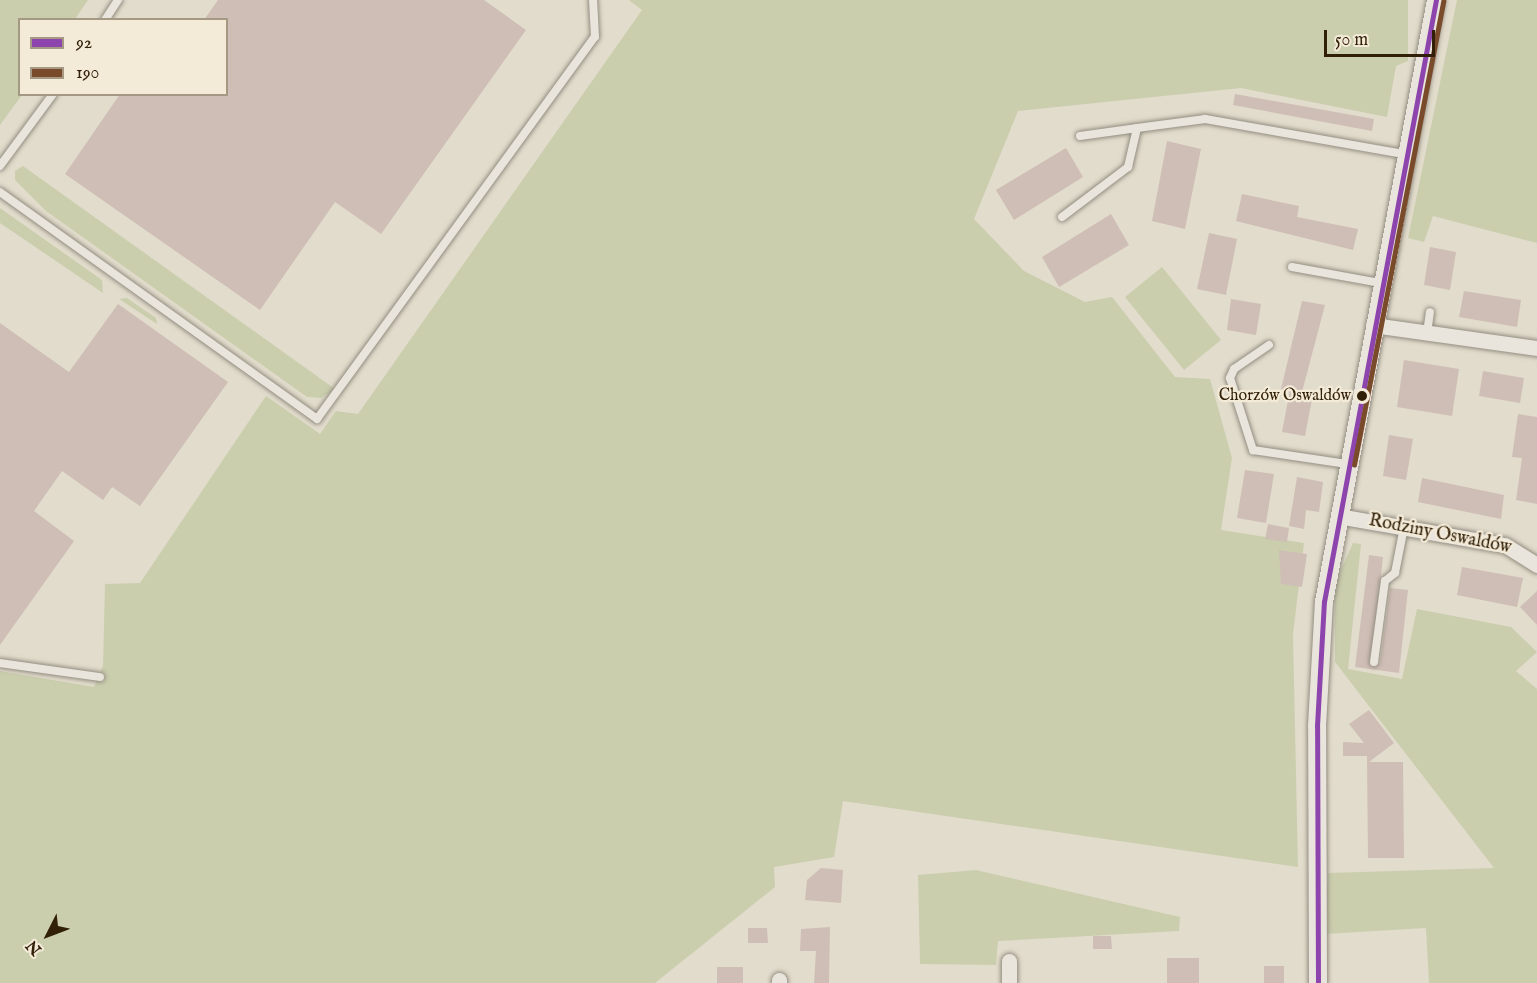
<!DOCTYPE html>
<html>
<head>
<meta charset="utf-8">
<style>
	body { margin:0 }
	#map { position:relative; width:1537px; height:983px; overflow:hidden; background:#e2dccc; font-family:"IM FELL English",serif }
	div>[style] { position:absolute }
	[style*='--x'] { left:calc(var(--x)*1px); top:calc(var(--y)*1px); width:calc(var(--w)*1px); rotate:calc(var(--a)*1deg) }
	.green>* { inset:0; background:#cacead }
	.building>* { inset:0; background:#cfbeb5 }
	.roads { filter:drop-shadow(0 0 2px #938d81) drop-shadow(0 0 2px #938d81) }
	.service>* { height:8px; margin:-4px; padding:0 4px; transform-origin:4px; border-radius:4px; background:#e9e5dd }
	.minor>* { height:15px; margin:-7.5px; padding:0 7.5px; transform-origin:7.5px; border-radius:7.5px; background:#e9e5dd }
	.tertiary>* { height:18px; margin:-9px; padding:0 9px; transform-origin:9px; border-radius:9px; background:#e9e5dd }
	.bus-1>* { height:4.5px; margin:-2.25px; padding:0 2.25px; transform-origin:2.25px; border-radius:2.25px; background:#8e44ad }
	.bus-2>* { height:4.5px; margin:-2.25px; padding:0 2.25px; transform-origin:2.25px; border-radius:2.25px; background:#7a4b2a }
	.dots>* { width:16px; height:16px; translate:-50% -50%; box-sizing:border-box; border:3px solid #f3ead7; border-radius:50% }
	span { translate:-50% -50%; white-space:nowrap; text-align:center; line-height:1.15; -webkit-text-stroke:4.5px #f3ead7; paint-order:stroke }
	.bus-label { font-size:16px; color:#311f07 }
	.right { translate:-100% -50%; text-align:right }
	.street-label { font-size:18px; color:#311f07 }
	.legend { position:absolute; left:18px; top:18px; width:210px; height:78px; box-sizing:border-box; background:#f3ead7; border:2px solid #a59984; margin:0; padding:8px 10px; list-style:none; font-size:18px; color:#311f07 }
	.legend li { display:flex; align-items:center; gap:12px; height:30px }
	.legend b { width:30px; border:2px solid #a59984 }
	.north { position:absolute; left:18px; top:905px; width:60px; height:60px; -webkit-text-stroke:4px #f3ead7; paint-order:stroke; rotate:228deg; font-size:16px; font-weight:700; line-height:24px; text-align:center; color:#311f07 }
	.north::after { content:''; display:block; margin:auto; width:21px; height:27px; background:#311f07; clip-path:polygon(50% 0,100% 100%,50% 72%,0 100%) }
	.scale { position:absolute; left:1324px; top:30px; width:111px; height:27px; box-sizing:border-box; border:3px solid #311f07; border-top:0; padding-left:8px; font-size:18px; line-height:21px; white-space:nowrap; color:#311f07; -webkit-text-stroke:4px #f3ead7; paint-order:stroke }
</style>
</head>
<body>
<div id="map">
	<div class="green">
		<i style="clip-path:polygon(0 0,88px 0,75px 19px,20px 20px,22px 95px,0 125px)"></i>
		<i style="clip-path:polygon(629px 0,1408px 0,1408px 61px,1396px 66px,1387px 117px,1241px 88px,1018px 111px,974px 219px,1024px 271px,1085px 302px,1112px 297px,1175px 377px,1210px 379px,1232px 458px,1221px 530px,1304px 543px,1293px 634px,1298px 867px,843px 801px,834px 857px,774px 867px,775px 887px,655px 983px,0 983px,0 671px,94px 687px,103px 666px,105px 584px,140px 583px,266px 396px,320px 434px,336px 411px,358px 414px,642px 10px)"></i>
		<i style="clip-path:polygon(1457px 0,1537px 0,1537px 243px,1433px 216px,1424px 242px,1408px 238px)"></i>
		<i style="clip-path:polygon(23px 166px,335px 389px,321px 398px,307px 397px,46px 211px,15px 180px,15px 171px)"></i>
		<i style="clip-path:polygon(0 208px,102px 280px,103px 293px,0 223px)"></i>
		<i style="clip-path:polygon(1162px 267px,1221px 340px,1184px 370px,1125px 297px)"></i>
		<i style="clip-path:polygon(127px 298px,156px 318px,157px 324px,119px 299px)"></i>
		<i style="clip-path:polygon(1353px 543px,1361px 544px,1348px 669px,1402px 679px,1417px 609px,1511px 627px,1537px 652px,1516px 671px,1537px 689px,1537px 983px,1429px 983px,1426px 928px,1324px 934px,1328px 873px,1494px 868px,1335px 662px,1335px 583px)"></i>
		<i style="clip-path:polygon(976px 870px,1180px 917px,1179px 931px,998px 941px,996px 965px,920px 964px,918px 875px)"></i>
	</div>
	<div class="building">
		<i style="clip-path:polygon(218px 0,484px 0,526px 30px,381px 234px,335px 202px,260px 310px,65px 174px,120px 94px,226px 94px,226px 20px,204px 20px)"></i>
		<i style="clip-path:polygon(1235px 94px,1374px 119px,1372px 131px,1233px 105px)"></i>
		<i style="clip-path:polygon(1167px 141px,1201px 149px,1185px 229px,1152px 221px)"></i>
		<i style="clip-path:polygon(1066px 148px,1083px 177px,1014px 220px,996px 190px)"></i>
		<i style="clip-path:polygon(1242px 194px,1299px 206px,1297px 217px,1358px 229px,1353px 250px,1236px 221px)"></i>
		<i style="clip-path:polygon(1111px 214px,1129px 245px,1059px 287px,1042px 257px)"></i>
		<i style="clip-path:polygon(1209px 233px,1237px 239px,1226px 295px,1197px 289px)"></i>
		<i style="clip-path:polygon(1430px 247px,1456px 252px,1450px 290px,1424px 285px)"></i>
		<i style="clip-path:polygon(1464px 291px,1521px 300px,1517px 327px,1459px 317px)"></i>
		<i style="clip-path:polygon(1231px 299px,1261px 304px,1256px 335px,1227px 330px)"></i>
		<i style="clip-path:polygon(1302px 301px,1325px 305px,1302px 392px,1313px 394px,1305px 436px,1282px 432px,1290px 390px,1281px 389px)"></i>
		<i style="clip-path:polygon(118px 304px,228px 382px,140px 506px,112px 487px,103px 500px,62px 471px,34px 511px,74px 541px,0 645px,0 323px,69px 372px)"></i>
		<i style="clip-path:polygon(1404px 360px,1459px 369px,1452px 416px,1397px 407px)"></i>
		<i style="clip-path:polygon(1483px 371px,1524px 378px,1520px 403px,1479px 396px)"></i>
		<i style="clip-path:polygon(1518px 414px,1537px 417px,1537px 504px,1516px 500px,1522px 458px,1512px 457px)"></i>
		<i style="clip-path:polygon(1389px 435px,1413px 439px,1406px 480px,1383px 476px)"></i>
		<i style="clip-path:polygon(1245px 470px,1274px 474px,1266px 523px,1237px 518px)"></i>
		<i style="clip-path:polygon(1297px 477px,1323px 482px,1319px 512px,1306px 510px,1304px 529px,1289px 526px)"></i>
		<i style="clip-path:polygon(1422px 478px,1504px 495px,1501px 519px,1418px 502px)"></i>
		<i style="clip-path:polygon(1268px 524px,1289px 528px,1287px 542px,1265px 539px)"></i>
		<i style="clip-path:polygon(1279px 550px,1307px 554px,1302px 587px,1281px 584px)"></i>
		<i style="clip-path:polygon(1369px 555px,1383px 557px,1371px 667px,1380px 663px,1390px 588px,1408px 590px,1399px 673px,1355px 667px)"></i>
		<i style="clip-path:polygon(1462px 567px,1523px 578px,1517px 607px,1457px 595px)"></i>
		<i style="clip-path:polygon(1537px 591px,1537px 625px,1520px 607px)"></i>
		<i style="clip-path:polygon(1369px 710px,1394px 743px,1369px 762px,1403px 762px,1404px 858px,1368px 858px,1367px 756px,1343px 756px,1343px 742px,1364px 743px,1349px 724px)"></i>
		<i style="clip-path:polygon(821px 868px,843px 870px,841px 903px,805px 900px,807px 880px)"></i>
		<i style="clip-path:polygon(830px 927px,829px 983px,814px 983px,816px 951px,800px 951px,801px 929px)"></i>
		<i style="clip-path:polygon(748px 928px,767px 928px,768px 943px,748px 943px)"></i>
		<i style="clip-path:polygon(1093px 936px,1111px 936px,1112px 949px,1093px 949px)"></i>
		<i style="clip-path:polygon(1167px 958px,1199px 958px,1199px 983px,1167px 983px)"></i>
		<i style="clip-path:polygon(1264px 966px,1284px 966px,1284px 983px,1264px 983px)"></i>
		<i style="clip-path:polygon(717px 967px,743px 967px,743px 983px,717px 983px)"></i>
	</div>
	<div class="roads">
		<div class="service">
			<i style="--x:105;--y:20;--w:24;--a:-57"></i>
			<i style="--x:1080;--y:136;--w:58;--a:-8"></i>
			<i style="--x:0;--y:166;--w:89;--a:-53.6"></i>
			<i style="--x:0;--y:192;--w:390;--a:35.6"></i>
			<i style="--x:317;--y:419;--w:472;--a:-54"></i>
			<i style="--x:595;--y:37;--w:37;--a:-93"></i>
			<i style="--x:1062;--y:217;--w:83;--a:-37.1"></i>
			<i style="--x:1128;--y:167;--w:40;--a:-77"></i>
			<i style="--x:1137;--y:128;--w:69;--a:-7.5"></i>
			<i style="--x:1205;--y:119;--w:202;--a:10"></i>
			<i style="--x:1292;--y:267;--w:89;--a:10.3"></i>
			<i style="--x:1427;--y:333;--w:21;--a:-82"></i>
			<i style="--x:1269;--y:345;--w:42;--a:145.6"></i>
			<i style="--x:1234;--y:369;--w:10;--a:114"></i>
			<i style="--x:1230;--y:378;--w:76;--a:72.3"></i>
			<i style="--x:1253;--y:450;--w:95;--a:8.5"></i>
			<i style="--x:1374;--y:662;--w:82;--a:-82.3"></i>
			<i style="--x:1385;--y:581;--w:13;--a:-39"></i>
			<i style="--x:1395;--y:573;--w:47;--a:-78.9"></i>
			<i style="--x:0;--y:663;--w:101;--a:8"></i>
		</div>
		<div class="minor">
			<i style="--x:1373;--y:325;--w:166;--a:8"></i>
			<i style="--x:1338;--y:516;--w:169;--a:9.9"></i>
			<i style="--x:1505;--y:545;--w:38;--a:32"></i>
			<i style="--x:779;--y:980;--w:3;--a:90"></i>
			<i style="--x:1009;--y:983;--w:22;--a:-90"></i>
		</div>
		<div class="tertiary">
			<i style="--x:1318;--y:983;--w:257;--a:-90.2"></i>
			<i style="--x:1317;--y:726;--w:124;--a:-86.8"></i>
			<i style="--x:1324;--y:602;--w:612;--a:-79.46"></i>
		</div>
	</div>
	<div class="bus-1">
		<i style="--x:1318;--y:983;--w:257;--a:-90.2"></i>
		<i style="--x:1317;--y:726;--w:124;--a:-86.8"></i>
		<i style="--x:1324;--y:602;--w:612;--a:-79.46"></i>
	</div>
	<div class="bus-2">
		<i style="--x:1354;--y:465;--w:472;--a:-79.1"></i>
	</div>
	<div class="dots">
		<i style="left:1362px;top:396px;background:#311f07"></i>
	</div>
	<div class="bus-label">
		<span class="right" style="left:1351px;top:396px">Chorzów Oswaldów</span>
	</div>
	<div class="street-label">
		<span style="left:1440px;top:535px;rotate:11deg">Rodziny Oswaldów</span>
	</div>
	<ul class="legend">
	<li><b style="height:8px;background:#8e44ad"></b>92</li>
	<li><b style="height:8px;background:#7a4b2a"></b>190</li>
	</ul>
	<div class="north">N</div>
	<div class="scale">50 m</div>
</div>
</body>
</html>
